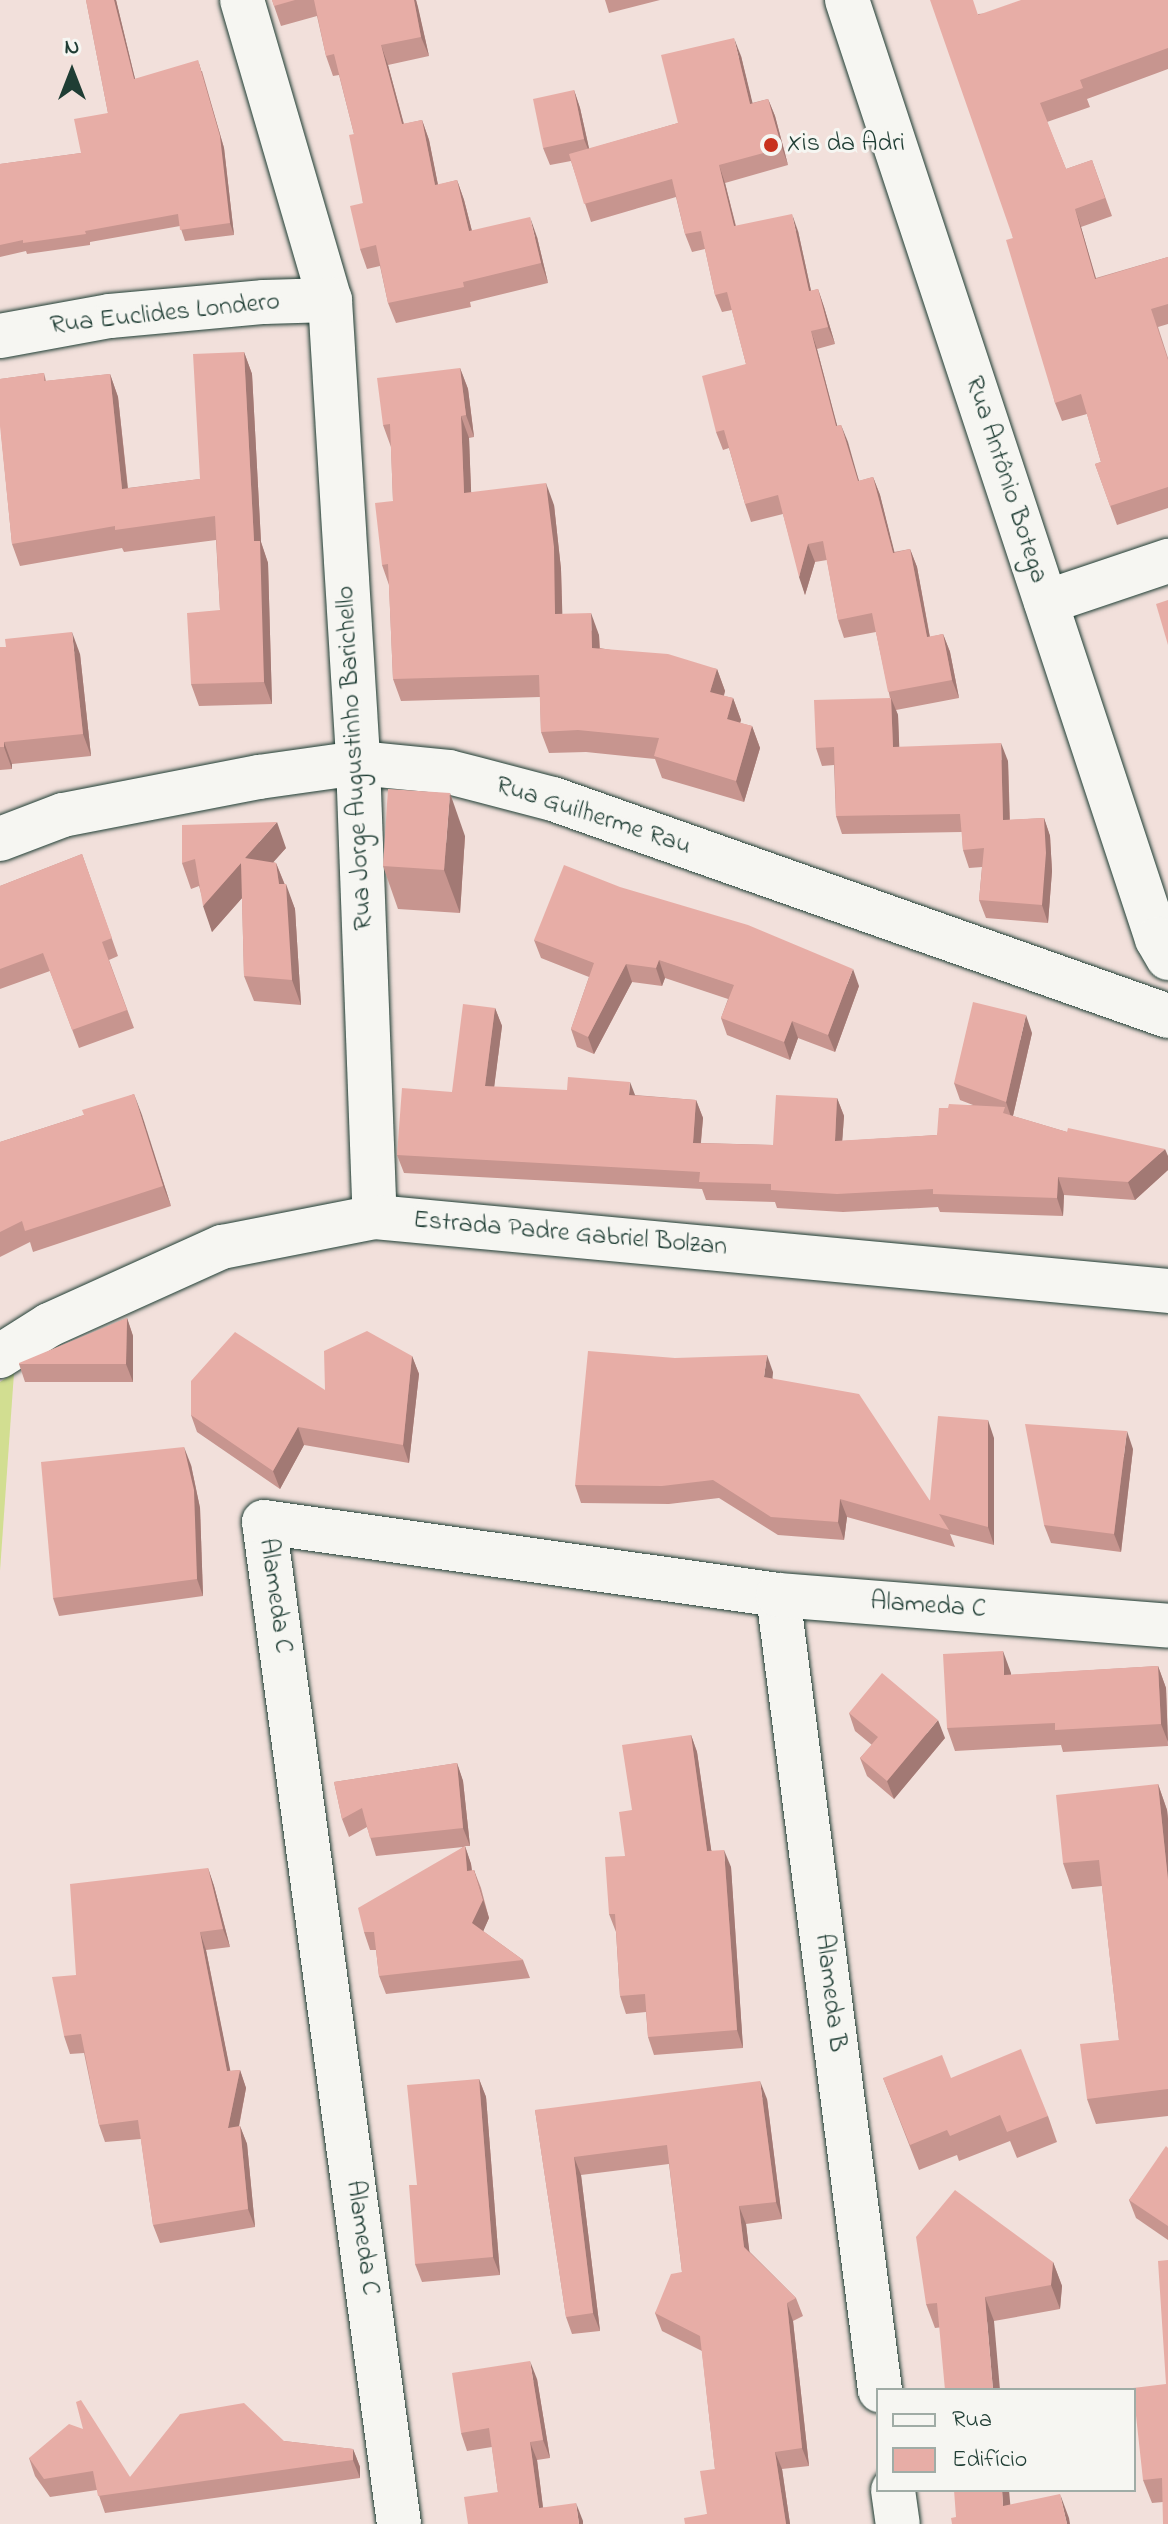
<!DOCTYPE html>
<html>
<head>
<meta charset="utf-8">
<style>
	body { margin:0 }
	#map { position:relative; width:1168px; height:2524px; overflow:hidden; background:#f2e0db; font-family:"Indie Flower",sans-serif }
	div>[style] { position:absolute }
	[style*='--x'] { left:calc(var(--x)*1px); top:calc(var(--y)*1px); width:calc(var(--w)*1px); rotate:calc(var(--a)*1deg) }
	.green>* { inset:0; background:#d2de91 }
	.roads { filter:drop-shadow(0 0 2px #1f3d34) drop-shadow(0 0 2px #1f3d34) }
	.minor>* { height:44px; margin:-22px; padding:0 22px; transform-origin:22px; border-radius:22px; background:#f6f6f2 }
	.wall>* { inset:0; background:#c7958f }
	.shaded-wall>* { inset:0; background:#a27974 }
	.building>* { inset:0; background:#e7ada6 }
	.dots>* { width:22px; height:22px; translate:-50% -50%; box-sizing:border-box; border:4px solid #f6f6f2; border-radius:50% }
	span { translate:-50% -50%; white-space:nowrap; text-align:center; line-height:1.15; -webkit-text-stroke:6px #f6f6f2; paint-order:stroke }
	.poi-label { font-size:26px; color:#1f3d34 }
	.left { translate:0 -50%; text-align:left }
	.street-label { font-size:26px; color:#1f3d34 }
	.legend { position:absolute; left:876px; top:2388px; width:260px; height:104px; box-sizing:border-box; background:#f6f6f2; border:2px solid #a0aca6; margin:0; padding:10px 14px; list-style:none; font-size:24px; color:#1f3d34 }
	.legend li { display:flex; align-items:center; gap:16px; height:40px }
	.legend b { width:40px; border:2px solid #a0aca6 }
	.north { position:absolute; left:32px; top:32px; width:80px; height:80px; -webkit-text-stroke:6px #f6f6f2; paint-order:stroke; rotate:0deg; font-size:22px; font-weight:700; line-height:32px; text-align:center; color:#1f3d34 }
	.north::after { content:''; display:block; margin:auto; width:28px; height:36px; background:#1f3d34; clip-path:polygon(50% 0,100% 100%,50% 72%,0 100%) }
</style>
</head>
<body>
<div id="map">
	<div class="green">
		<i style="clip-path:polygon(14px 1373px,0 1571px,0 1382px)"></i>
	</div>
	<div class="roads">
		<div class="minor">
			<i style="--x:242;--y:0;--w:313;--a:73.7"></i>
			<i style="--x:330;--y:300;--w:464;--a:86.5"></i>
			<i style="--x:358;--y:763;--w:454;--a:87.9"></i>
			<i style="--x:847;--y:0;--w:989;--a:71.73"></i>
			<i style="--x:1157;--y:939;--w:22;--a:60"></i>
			<i style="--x:0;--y:336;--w:112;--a:-10.3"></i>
			<i style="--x:110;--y:316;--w:155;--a:-5.2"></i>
			<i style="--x:264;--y:302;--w:66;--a:-1.7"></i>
			<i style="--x:1046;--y:602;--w:129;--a:-18.6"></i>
			<i style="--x:0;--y:839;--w:67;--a:-20.9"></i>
			<i style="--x:63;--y:815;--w:200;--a:-11"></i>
			<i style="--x:259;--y:777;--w:100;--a:-8"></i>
			<i style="--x:358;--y:763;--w:91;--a:5.6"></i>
			<i style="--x:449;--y:772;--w:107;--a:14.6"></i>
			<i style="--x:553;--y:799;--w:652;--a:19.44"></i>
			<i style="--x:0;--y:1356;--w:58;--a:-32.3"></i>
			<i style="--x:49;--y:1325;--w:190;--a:-24.3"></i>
			<i style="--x:222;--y:1247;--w:156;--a:-11.1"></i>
			<i style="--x:375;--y:1217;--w:796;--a:5.33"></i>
			<i style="--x:778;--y:1595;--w:802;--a:82.69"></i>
			<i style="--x:893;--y:2490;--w:34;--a:82"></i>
			<i style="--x:399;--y:2524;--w:1011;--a:-97.67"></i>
			<i style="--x:264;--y:1522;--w:519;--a:8.08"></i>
			<i style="--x:778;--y:1595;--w:391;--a:4.5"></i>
		</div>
	</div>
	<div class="wall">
		<i style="clip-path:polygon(86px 0,116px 0,135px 79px,202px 71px,224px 148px,234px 235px,185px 241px,180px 226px,90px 242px,90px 245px,27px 254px,26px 251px,0 257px,0 164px,81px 153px,108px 113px)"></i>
		<i style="clip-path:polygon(272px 0,416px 0,429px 56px,388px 65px,404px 124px,422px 120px,429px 140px,438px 185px,457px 180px,464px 200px,472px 231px,537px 237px,548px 283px,470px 302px,471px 307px,396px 323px,388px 303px,380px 266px,367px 269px,360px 249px,363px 203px,354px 134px,339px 75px,333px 76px,326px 56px,317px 16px,281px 26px)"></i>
		<i style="clip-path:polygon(605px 0,660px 0,609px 13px)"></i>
		<i style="clip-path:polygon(1168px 0,1168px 69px,1087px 99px,1090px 107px,1047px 122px,1066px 169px,1092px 160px,1112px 216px,1081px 227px,1096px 278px,1168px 257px,1168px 324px,1158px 327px,1168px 358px,1168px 508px,1117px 525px,1095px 464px,1101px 462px,1087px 414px,1062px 421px,1055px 403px,1013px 238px,978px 14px)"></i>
		<i style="clip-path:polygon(741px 56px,752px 103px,768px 99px,775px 116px,788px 165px,725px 183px,736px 226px,798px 231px,811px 291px,818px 289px,824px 307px,835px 344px,817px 349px,837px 426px,841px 425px,859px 481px,873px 477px,880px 495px,894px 552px,910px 549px,917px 567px,930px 637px,943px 634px,950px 652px,959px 698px,896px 710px,898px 715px,899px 747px,1008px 761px,1010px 820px,1044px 818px,1050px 836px,1052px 871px,1048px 923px,986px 918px,979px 900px,982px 867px,969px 868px,963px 850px,962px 832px,842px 834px,836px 816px,834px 765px,822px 766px,816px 748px,890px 698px,876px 632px,844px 638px,838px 620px,827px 560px,815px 562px,805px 595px,783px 514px,751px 522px,745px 504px,729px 448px,723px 450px,716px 432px,746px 364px,732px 310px,722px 312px,715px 295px,705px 249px,692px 252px,685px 234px,676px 197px,591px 222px,571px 161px,550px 165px,543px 148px,574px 90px,580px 108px,589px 149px,678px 123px)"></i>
		<i style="clip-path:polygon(244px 352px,252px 374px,261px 542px,268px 563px,272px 704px,199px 706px,191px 684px,220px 610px,216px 540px,124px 552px,122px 548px,20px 566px,12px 544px,1px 432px,0 379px,44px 373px,46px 381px,110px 374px,118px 397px,128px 488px,200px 479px)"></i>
		<i style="clip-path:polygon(460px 368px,468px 389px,474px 437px,469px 438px,471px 492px,554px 505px,561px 569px,562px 614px,599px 635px,600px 648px,717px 669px,725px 691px,724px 696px,733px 698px,741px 720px,740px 723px,752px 726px,760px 748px,744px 802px,662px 778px,655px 759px,586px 752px,549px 753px,541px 732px,540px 697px,401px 701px,393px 679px,389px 585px,382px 565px,393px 501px,391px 447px,383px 425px)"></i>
		<i style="clip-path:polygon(0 647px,80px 654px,91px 756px,12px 764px,12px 769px,0 770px)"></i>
		<i style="clip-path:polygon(182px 825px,286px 848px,273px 862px,276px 863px,295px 909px,301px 1005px,254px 1001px,244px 976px,242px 898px,212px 932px,199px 886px,191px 889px,182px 863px)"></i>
		<i style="clip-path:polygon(465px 836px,460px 913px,398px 909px,383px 866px)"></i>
		<i style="clip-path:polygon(82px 854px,118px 956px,109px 960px,134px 1028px,79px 1048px,50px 971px,0 989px,0 886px)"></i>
		<i style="clip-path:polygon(534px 940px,859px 986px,835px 1052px,798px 1038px,790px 1060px,727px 1035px,721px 1018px,728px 999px,665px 978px,662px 986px,632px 982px,594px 1054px,577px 1047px,571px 1029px,589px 977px,541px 958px)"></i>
		<i style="clip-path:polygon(495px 1008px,502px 1026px,494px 1087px,635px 1095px,696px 1100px,703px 1118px,701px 1143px,773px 1145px,837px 1098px,844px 1116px,842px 1141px,937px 1135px,948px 1108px,973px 1105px,960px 1100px,954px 1083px,1032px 1033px,1013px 1116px,1067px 1132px,1168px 1156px,1168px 1170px,1135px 1200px,1064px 1195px,1063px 1216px,940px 1212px,938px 1207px,843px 1212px,777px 1208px,775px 1202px,706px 1200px,702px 1189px,404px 1173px,397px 1155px,452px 1092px)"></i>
		<i style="clip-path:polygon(134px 1094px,171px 1206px,33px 1252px,30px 1242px,0 1257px,0 1142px,84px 1115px)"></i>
		<i style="clip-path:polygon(127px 1318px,133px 1336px,133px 1382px,25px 1382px,19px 1364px)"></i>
		<i style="clip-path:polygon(412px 1356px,419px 1374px,409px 1463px,304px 1445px,280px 1489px,197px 1432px,191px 1415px,325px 1390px)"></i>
		<i style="clip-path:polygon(773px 1372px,772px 1378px,930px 1501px,994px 1438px,994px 1545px,950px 1534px,955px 1547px,847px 1517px,844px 1540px,778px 1535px,719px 1498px,669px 1504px,581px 1503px,575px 1485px)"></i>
		<i style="clip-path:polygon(1133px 1449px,1121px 1552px,1051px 1543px,1044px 1525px)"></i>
		<i style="clip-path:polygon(191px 1465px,200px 1508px,203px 1596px,59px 1616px,53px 1598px)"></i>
		<i style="clip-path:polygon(1158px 1666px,1166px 1688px,1168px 1746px,1063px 1752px,1061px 1745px,955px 1751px,947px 1728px,1011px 1675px)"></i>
		<i style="clip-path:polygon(849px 1713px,945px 1738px,894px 1799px,867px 1776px,860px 1758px,872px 1745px,855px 1731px)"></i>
		<i style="clip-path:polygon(691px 1735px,697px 1752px,711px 1850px,731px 1867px,743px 2048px,654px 2055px,648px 2037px,646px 2012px,626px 2014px,620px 1996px,616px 1932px,609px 1914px,625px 1856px,632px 1810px)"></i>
		<i style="clip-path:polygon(457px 1763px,463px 1781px,470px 1846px,465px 1846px,471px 1864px,472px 1871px,474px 1870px,481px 1888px,489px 1918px,483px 1931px,523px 1960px,530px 1978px,386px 1994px,379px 1976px,376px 1950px,370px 1950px,364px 1932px,463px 1847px,376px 1856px,367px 1827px,349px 1837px,342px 1819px,334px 1782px)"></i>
		<i style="clip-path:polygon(1158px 1784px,1167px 1810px,1168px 1819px,1168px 2116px,1096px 2124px,1087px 2099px,1119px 2040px,1102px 1886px,1072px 1889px,1063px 1863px)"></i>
		<i style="clip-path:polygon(208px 1868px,214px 1886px,230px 1947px,206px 1950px,230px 2071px,240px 2070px,246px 2088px,239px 2127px,240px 2126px,247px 2144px,255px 2227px,160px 2243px,153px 2225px,141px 2139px,105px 2142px,99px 2125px,84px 2053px,70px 2054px,64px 2036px,76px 1975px)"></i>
		<i style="clip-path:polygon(883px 2078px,951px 2078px,1048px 2116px,1057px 2142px,1017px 2158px,1010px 2141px,959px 2161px,957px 2155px,919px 2170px)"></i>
		<i style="clip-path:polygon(479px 2079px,486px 2097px,500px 2275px,422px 2282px,415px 2264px,417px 2185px)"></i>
		<i style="clip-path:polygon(767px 2099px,782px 2219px,746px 2224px,749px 2251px,796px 2298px,803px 2316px,793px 2321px,809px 2466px,782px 2469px,790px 2524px,685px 2524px,707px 2514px,715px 2469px,702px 2351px,662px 2331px,655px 2313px,682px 2272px,669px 2164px,581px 2175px,600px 2331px,572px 2334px,566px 2317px,535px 2110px)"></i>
		<i style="clip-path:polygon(1168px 2148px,1168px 2240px,1136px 2218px,1129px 2200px)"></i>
		<i style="clip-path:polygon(1053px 2262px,1062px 2286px,1060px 2309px,994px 2321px,935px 2328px,926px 2304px)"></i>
		<i style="clip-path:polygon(537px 2379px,550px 2458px,537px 2460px,543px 2507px,583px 2521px,498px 2492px,492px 2447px,467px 2451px,461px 2433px)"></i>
		<i style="clip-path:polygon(1166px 2384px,1163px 2502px,1152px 2503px,1143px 2480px)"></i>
		<i style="clip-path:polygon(284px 2441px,353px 2449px,360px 2467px,360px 2478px,105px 2513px,97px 2490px,50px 2497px,35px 2476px,29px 2458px,130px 2477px)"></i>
	</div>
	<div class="shaded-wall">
		<i style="clip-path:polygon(114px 0,116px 0,138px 91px,134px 79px)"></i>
		<i style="clip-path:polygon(414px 0,416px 0,418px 7px,429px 56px,421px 37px)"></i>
		<i style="clip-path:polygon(734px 38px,741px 56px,757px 121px,750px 104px)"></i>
		<i style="clip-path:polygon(381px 45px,388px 65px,409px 144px,402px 124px)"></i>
		<i style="clip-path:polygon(198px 60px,224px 148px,234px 235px,230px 223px)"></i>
		<i style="clip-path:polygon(574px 90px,580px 108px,591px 157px,584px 139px)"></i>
		<i style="clip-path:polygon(768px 99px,775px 116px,788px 165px,782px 148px)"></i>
		<i style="clip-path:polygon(422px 120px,429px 140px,442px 205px,435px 185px)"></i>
		<i style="clip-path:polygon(719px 165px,725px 183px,740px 244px,734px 226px)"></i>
		<i style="clip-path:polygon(457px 180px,464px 200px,477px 251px,469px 231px)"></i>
		<i style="clip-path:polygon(1075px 209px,1081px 227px,1101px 297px,1095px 279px)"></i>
		<i style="clip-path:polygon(792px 214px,798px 231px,815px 309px,809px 291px)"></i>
		<i style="clip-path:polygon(530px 217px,537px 237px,548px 283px,541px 263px)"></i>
		<i style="clip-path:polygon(818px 289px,824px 307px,835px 344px,828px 327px)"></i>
		<i style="clip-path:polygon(811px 331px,817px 349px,842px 444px,836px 426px)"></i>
		<i style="clip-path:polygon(244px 352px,252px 374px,261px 542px,268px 563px,272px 704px,264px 682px,254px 541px)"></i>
		<i style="clip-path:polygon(460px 368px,468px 389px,474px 437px,466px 415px)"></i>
		<i style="clip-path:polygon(110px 374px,118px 397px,130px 511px,122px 489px)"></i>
		<i style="clip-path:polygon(461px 416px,469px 438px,472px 514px,464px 493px)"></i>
		<i style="clip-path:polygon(841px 425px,848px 442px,864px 499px,858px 481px)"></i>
		<i style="clip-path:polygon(873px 477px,880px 495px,899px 570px,893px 553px)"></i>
		<i style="clip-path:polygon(546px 483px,554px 505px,561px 569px,563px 636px,555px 614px)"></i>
		<i style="clip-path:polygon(808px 544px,815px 562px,805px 595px,799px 577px)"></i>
		<i style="clip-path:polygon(910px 549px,917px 567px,933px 655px,927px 637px)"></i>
		<i style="clip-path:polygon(591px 613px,599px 635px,600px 669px,592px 648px)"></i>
		<i style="clip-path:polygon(72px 632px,80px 654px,91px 756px,83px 734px)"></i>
		<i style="clip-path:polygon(943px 634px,950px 652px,959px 698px,952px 680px)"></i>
		<i style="clip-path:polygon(717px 669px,725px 691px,718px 713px,710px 692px)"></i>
		<i style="clip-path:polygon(733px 698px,741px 720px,735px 741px,727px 719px)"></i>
		<i style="clip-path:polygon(891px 698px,898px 715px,900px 765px,893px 747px)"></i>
		<i style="clip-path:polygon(752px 726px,760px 748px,744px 802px,736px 781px)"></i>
		<i style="clip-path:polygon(4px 742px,12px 764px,12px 769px,4px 747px)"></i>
		<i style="clip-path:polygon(1001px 743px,1008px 761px,1010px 838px,1003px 820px)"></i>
		<i style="clip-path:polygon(450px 793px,465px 836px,460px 913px,444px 870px)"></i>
		<i style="clip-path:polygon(1044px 818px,1050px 836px,1052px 871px,1048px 923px,1042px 905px)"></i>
		<i style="clip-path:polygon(277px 822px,286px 848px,254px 884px,245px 858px)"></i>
		<i style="clip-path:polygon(241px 863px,250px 889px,212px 932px,203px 906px)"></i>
		<i style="clip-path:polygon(276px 863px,286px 888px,286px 884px,295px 909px,301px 1005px,292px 980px)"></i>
		<i style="clip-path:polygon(659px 960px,665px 978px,662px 986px,656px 968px)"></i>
		<i style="clip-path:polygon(626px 964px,632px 982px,594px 1054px,588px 1037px)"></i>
		<i style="clip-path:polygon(853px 969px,859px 986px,835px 1052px,828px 1035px)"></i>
		<i style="clip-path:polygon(495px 1008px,502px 1026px,492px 1104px,485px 1086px)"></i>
		<i style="clip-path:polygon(1026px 1015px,1032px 1033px,1012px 1120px,1006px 1102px)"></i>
		<i style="clip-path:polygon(792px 1021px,798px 1038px,790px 1060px,784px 1042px)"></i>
		<i style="clip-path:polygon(630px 1082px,637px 1100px,629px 1095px)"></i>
		<i style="clip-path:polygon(134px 1094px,142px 1115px,171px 1206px,163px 1186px)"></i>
		<i style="clip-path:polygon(837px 1098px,844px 1116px,841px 1159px,835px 1141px)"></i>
		<i style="clip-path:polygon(696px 1100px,703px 1118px,699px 1161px,693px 1143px)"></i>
		<i style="clip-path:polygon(1165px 1149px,1168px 1156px,1168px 1170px,1135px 1200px,1128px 1182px)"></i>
		<i style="clip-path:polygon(1058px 1177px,1064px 1195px,1063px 1216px,1057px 1198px)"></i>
		<i style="clip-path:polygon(127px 1318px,133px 1336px,133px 1382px,126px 1364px)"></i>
		<i style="clip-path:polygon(767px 1355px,773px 1372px,771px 1395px,764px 1377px)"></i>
		<i style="clip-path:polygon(412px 1356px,419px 1374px,409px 1463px,403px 1445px)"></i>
		<i style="clip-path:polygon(988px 1420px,994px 1438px,994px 1545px,988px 1527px)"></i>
		<i style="clip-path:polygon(298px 1427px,304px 1445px,280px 1489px,273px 1471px)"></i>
		<i style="clip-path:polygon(1127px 1431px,1133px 1449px,1121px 1552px,1114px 1534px)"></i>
		<i style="clip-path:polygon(184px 1447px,191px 1465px,200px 1508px,203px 1596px,197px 1579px)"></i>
		<i style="clip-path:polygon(840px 1499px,847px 1517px,844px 1540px,838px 1522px)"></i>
		<i style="clip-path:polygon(1003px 1651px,1011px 1673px,1012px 1698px,1004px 1675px)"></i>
		<i style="clip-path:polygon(1158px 1666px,1166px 1688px,1168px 1742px,1161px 1724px)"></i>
		<i style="clip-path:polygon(938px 1720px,945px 1738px,894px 1799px,887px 1781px)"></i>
		<i style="clip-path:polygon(691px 1735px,697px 1752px,714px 1869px,707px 1851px)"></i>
		<i style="clip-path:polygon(457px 1763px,463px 1781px,470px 1846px,463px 1828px)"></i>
		<i style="clip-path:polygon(1158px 1784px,1167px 1810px,1168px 1819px,1168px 1880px)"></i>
		<i style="clip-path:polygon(465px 1846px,471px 1864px,474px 1889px,467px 1871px)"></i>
		<i style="clip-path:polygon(724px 1850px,731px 1867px,743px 2048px,737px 2030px)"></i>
		<i style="clip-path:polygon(208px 1868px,214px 1886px,230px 1947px,223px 1929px)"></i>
		<i style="clip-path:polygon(474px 1870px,489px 1918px,479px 1941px,472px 1923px)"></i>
		<i style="clip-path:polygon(200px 1932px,206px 1950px,234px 2089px,227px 2071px)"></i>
		<i style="clip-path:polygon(240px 2070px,246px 2088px,235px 2146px,228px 2128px)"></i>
		<i style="clip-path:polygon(479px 2079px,486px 2097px,500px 2275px,493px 2257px)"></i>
		<i style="clip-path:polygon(760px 2081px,767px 2099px,782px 2219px,776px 2202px)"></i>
		<i style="clip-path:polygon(240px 2126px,247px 2144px,255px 2227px,248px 2209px)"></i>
		<i style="clip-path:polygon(574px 2157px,581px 2175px,600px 2331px,593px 2313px)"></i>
		<i style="clip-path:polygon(739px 2206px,746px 2224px,751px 2264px,744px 2247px)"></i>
		<i style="clip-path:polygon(1053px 2262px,1062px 2286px,1060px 2309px,1051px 2285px)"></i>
		<i style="clip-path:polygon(985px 2297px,994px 2321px,1000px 2390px,993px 2390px)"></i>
		<i style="clip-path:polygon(787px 2303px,793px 2321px,809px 2466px,802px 2448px)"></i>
		<i style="clip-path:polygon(530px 2361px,537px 2379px,550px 2458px,543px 2440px)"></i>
		<i style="clip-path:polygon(530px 2442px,537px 2460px,545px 2524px,539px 2508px)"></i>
		<i style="clip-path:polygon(353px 2449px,360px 2467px,360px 2478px,353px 2460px)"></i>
		<i style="clip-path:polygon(775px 2452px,782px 2469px,790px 2524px,786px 2524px)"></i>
		<i style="clip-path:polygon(1002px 2490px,1009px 2490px,1012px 2524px,1003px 2506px)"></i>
		<i style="clip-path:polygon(1060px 2494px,1069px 2518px,1070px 2524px,1067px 2524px)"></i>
		<i style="clip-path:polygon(576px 2503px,583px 2521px,583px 2524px,579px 2524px)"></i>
	</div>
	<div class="building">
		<i style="clip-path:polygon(86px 0,114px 0,134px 79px,198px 60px,220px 136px,230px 223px,180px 230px,178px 214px,85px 231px,86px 234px,23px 243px,23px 240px,0 245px,0 164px,81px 153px,74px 119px,108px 113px)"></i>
		<i style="clip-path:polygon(272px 0,295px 0,274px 6px)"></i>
		<i style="clip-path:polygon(314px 0,414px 0,421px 37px,381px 45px,402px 124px,422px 120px,435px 185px,457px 180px,469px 231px,530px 217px,541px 263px,463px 282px,464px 287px,388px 303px,376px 245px,360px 249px,350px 206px,363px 203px,349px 135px,354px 134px,334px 54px,326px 56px)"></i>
		<i style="clip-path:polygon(930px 0,973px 0,978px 15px,1021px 0,1168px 0,1168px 48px,1080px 80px,1083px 88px,1040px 103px,1066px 169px,1092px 160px,1105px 198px,1075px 209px,1095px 279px,1168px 257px,1168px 304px,1151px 309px,1168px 360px,1168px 487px,1110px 506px,1095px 464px,1101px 462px,1081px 394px,1055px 403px,1006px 240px,1013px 238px)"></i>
		<i style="clip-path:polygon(734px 38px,750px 104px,768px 99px,782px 148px,719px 165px,734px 226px,792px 214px,809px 291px,818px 289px,828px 327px,811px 331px,836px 426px,841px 425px,858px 481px,873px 477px,893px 553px,910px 549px,927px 637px,943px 634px,952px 680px,888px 692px,872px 613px,838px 620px,823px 541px,808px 544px,799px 577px,778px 495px,745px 504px,724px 430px,716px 432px,702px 376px,746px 364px,727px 292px,715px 295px,701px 231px,685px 234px,672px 179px,584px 204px,569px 154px,678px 123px,661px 55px)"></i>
		<i style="clip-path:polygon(574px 90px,584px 139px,543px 148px,533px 99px)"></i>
		<i style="clip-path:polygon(244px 352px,254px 541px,260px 541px,264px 682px,191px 684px,187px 613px,220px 610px,215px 516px,115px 530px,115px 526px,12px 544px,0 426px,0 379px,44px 373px,44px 381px,110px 374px,122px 489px,200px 479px,193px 354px)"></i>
		<i style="clip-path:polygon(460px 368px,466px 415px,461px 416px,464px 493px,546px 483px,554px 547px,555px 614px,591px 613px,592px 648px,668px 654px,717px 669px,710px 692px,733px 698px,727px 719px,752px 726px,736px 781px,654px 756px,659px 738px,578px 730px,541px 732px,539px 675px,393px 679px,388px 564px,382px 565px,375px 503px,393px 501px,390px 424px,383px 425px,377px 378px)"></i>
		<i style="clip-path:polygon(1168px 600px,1168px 645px,1156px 604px)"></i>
		<i style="clip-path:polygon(72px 632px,83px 734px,4px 742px,4px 747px,0 747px,0 647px,6px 647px,5px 639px)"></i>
		<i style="clip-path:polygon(891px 698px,893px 747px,1001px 743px,1003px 820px,1044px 818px,1046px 853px,1042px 905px,979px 900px,984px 848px,963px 850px,960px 814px,836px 816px,834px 747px,816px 748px,814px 700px)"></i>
		<i style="clip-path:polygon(388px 789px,450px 793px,444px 870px,383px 866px)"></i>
		<i style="clip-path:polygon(277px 822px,245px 858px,276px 863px,279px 884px,286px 884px,292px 980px,244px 976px,241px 863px,203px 906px,195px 859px,182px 863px,182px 825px)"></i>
		<i style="clip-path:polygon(82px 854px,112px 938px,102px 942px,127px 1010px,72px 1030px,43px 953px,0 969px,0 886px)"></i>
		<i style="clip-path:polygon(564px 865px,620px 887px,748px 925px,853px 969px,828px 1035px,792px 1021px,784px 1042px,721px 1018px,734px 985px,659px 960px,656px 968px,626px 964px,588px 1037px,571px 1029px,594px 963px,534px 940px)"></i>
		<i style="clip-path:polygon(973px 1002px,1026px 1015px,1006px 1102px,954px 1083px)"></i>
		<i style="clip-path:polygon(463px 1004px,495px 1008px,485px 1086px,567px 1090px,568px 1077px,630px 1082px,629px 1095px,696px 1100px,693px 1143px,773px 1145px,776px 1095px,837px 1098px,835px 1141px,937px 1135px,939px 1108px,948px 1108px,949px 1104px,1005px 1107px,1003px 1113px,1067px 1132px,1068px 1128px,1165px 1149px,1128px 1182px,1058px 1177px,1057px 1198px,933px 1194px,933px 1189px,837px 1194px,771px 1190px,771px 1184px,699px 1182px,700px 1172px,397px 1155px,402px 1088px,452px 1092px)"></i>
		<i style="clip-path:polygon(134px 1094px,163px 1186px,25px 1231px,22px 1221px,0 1232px,0 1142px,84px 1115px,82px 1110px)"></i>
		<i style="clip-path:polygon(127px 1318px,126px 1364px,19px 1364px,19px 1363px)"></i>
		<i style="clip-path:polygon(367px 1331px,412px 1356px,403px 1445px,298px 1427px,273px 1471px,191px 1415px,191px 1381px,235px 1332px,325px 1390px,324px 1351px)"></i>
		<i style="clip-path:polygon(588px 1351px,675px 1358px,767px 1355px,764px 1377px,859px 1394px,930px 1501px,938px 1416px,988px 1420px,988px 1527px,939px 1514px,949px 1530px,840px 1499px,838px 1522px,771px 1517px,713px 1480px,662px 1486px,575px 1485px)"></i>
		<i style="clip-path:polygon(1025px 1424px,1127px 1431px,1114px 1534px,1044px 1525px)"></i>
		<i style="clip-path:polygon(184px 1447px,194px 1490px,197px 1579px,53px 1598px,41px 1462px)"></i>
		<i style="clip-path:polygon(1003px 1651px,1004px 1675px,1158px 1666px,1161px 1724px,1055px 1730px,1055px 1723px,947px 1728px,943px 1654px)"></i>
		<i style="clip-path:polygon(882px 1673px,938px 1720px,887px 1781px,860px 1758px,878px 1737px,849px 1713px)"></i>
		<i style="clip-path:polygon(691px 1735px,707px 1851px,724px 1850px,737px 2030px,648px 2037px,645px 1994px,620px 1996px,615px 1914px,609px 1914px,605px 1857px,625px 1856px,619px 1812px,632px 1810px,622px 1745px)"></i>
		<i style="clip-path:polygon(457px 1763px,463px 1828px,370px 1838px,362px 1808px,342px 1819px,334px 1782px)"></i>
		<i style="clip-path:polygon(1158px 1784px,1168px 1880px,1168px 2089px,1087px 2099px,1080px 2044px,1119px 2040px,1099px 1860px,1063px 1863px,1056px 1795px)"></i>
		<i style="clip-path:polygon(465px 1846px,467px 1871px,474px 1870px,483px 1900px,472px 1923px,523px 1960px,379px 1976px,374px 1932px,364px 1932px,358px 1908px)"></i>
		<i style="clip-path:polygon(208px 1868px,223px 1929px,200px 1932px,227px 2071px,240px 2070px,228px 2128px,240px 2126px,248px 2209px,153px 2225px,138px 2120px,99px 2125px,81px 2034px,64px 2036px,52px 1977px,76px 1975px,70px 1884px)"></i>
		<i style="clip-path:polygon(1021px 2049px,1048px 2116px,1007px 2132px,1000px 2115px,950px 2136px,947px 2130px,910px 2145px,883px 2078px,942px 2055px,951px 2078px)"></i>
		<i style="clip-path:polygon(479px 2079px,493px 2257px,415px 2264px,409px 2185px,417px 2185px,407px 2085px)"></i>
		<i style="clip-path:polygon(760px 2081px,776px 2202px,739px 2206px,744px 2247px,796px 2298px,787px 2303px,802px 2448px,775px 2452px,786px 2524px,685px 2524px,684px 2518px,707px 2514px,700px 2471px,715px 2469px,700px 2336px,655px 2313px,671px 2274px,682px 2272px,667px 2145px,574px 2157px,593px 2313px,566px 2317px,535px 2110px)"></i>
		<i style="clip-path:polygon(1166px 2146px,1168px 2148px,1168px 2226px,1129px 2200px)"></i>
		<i style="clip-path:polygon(955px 2190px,1053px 2262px,1051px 2285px,985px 2297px,993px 2390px,945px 2390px,937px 2303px,926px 2304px,916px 2237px)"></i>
		<i style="clip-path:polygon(1168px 2260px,1168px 2524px,1163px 2524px,1162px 2478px,1143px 2480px,1133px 2388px,1166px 2384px,1158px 2261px)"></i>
		<i style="clip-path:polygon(530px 2361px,543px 2440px,530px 2442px,539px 2508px,576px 2503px,579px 2524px,468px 2524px,464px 2497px,498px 2492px,489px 2428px,461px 2433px,452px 2373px)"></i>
		<i style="clip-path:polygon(81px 2400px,130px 2477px,180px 2414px,244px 2403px,284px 2441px,353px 2449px,353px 2460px,98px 2496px,93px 2471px,44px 2479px,29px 2458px,69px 2424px,83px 2429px,76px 2402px)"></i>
		<i style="clip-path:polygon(954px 2490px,1002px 2490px,1003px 2506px,1060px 2494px,1067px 2524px,952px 2524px,951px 2518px,956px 2517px)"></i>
	</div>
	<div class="dots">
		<i style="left:771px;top:145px;background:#c8321e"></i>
	</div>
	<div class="poi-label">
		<span class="left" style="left:787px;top:145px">Xis da Adri</span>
	</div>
	<div class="street-label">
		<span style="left:165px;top:315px;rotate:-6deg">Rua Euclides Londero</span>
		<span style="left:1005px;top:480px;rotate:72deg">Rua Antônio Botega</span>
		<span style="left:356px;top:758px;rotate:-93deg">Rua Jorge Augustinho Barichello</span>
		<span style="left:593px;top:817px;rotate:18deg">Rua Guilherme Rau</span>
		<span style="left:570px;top:1235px;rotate:5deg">Estrada Padre Gabriel Bolzan</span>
		<span style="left:274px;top:1596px;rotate:82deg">Alameda C</span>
		<span style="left:928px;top:1607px;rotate:4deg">Alameda C</span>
		<span style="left:829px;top:1993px;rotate:83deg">Alameda B</span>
		<span style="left:361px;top:2238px;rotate:82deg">Alameda C</span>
	</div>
	<ul class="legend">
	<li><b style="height:10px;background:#f6f6f2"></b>Rua</li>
	<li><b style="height:22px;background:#e7ada6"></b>Edifício</li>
	</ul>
	<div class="north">N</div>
</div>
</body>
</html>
